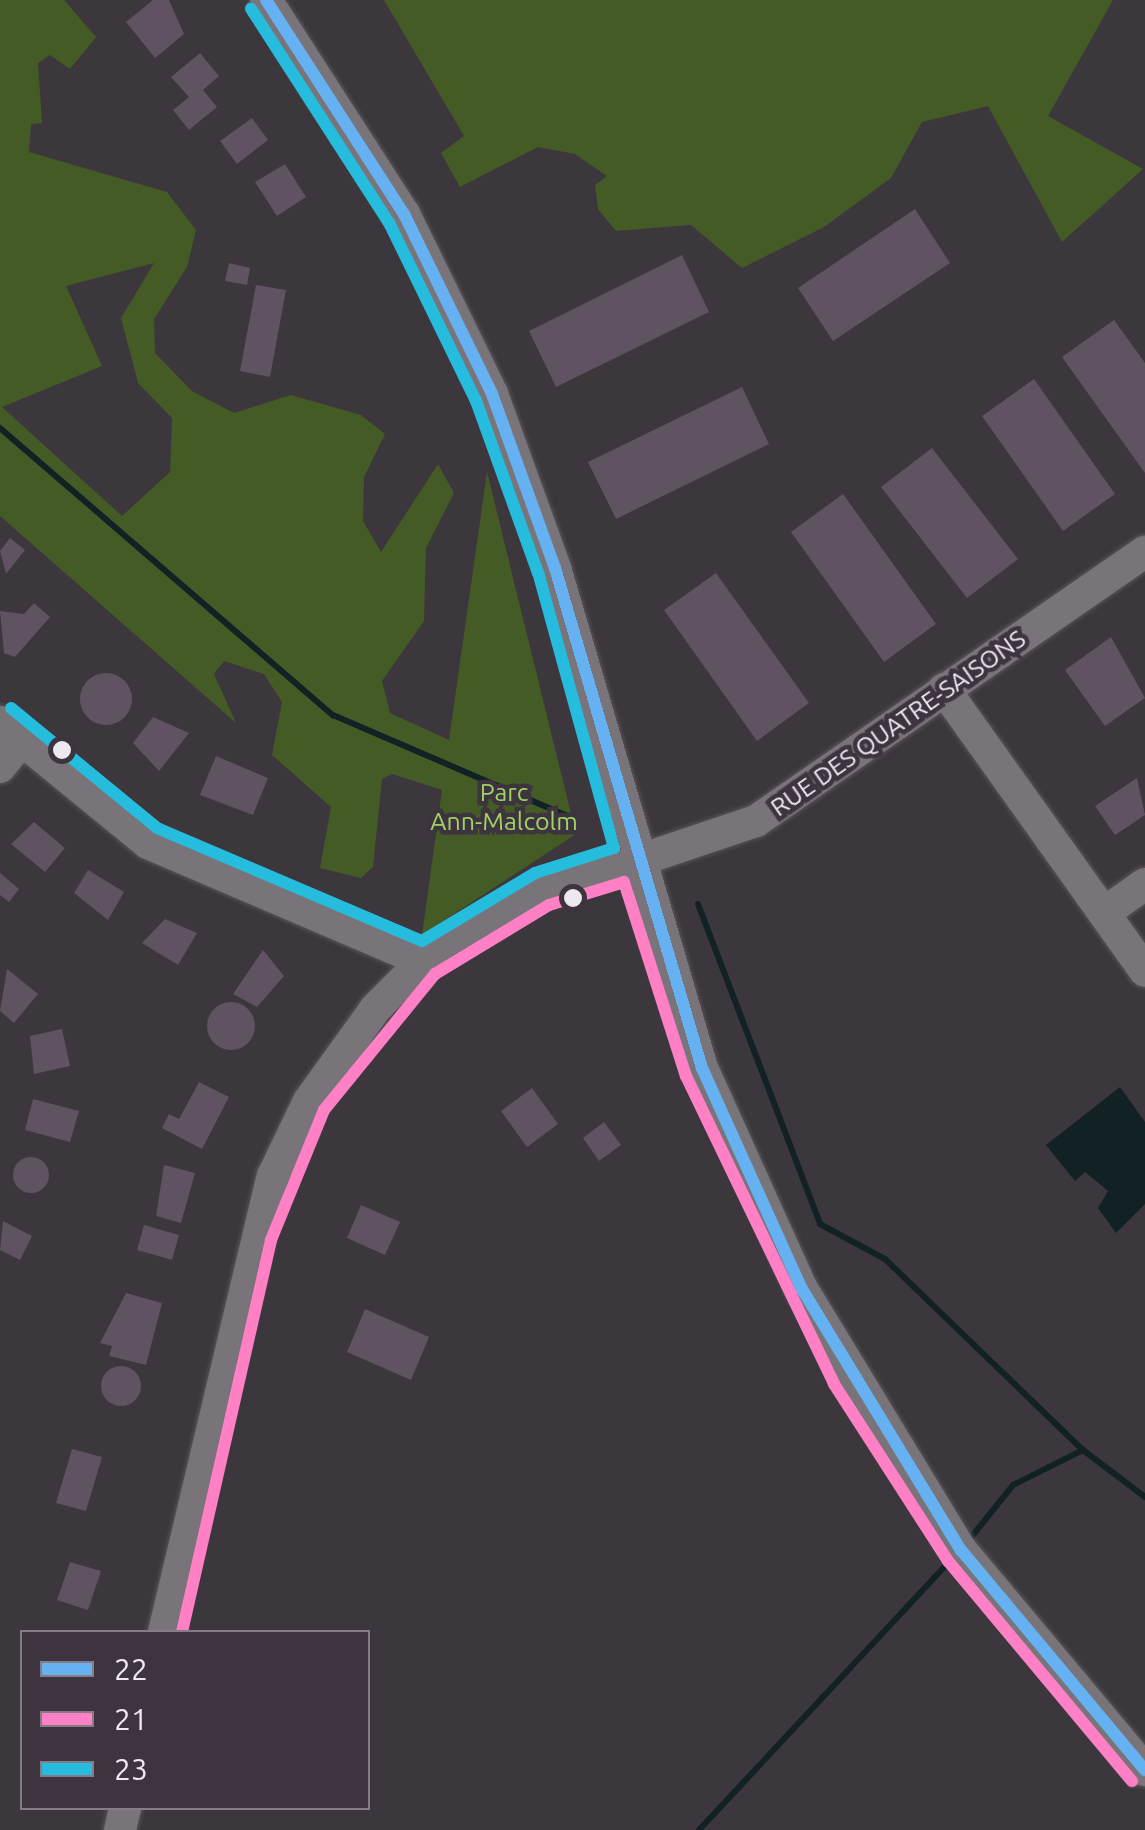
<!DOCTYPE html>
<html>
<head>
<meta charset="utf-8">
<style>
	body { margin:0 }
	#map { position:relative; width:1145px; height:1830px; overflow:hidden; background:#3c373c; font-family:Ubuntu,sans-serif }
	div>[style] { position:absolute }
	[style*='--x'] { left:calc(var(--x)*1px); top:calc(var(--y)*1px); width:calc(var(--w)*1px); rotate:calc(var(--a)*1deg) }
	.green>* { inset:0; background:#445b25 }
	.water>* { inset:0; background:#112124 }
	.stream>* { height:6px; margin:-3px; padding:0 3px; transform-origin:3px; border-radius:3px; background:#112124 }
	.building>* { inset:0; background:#5f5261 }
	.round { border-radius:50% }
	.roads { filter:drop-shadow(0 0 2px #585459) drop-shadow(0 0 2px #585459) }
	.minor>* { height:32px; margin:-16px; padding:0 16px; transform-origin:16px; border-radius:16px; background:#787479 }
	.bus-1>* { height:12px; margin:-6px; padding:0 6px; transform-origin:6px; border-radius:6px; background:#66b1f2 }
	.bus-2>* { height:12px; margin:-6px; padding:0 6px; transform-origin:6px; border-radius:6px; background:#ff80c5 }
	.bus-3>* { height:12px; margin:-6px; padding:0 6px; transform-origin:6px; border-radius:6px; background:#26bcdd }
	.dots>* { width:28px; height:28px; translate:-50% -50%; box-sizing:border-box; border:5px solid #3d343f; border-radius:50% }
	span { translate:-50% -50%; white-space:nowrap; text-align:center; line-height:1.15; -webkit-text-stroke:9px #3d343f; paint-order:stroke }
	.street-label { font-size:25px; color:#eee8f0 }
	.park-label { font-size:25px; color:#9fd261 }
	.legend { position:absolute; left:20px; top:1630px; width:350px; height:180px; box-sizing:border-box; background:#3d343f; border:2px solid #847c86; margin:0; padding:12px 18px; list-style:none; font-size:30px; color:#eee8f0 }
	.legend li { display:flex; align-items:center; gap:20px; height:50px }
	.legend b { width:50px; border:2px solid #847c86 }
</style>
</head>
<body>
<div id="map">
	<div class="green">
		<i style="clip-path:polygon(evenodd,0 0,64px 0,96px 37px,70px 69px,50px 55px,38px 63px,42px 123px,31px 124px,29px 152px,167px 192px,196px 230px,187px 267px,154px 319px,155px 353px,192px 391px,234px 413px,291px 395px,361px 415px,385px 434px,364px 477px,363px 521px,381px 552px,438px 464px,454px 493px,426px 548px,424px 621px,382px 681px,390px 713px,449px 740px,487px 472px,576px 834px,422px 935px,442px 790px,392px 774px,382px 779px,373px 867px,361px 878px,320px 868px,331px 807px,272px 755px,282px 702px,264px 674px,224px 661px,214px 674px,236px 723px,0 516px,0 0,154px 263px,121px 318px,138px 383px,172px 418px,170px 472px,122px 516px,2px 407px,102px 366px,66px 286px,154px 263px)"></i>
		<i style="clip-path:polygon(384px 0,1113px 0,1048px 116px,1143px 169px,1062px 242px,988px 106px,922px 122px,891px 178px,824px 227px,742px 268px,691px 225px,616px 231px,598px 209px,595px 185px,607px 176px,575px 154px,538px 147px,460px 187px,441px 153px,464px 136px)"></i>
	</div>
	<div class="water">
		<i style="clip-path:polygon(1120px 1087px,1145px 1122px,1145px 1204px,1116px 1233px,1098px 1208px,1108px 1191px,1085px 1172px,1075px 1181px,1046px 1145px)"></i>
	</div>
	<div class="stream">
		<i style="--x:0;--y:428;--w:440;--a:40.8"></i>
		<i style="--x:333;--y:715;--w:256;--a:23.3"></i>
		<i style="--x:698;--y:904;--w:342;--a:69.1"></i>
		<i style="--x:820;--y:1224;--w:74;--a:28.3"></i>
		<i style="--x:885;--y:1259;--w:275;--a:44"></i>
		<i style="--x:1083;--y:1450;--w:78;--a:37.2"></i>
		<i style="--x:969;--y:1540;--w:70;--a:-51.3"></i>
		<i style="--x:1013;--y:1485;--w:78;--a:-26.6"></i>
		<i style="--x:699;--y:1830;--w:374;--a:-47"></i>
	</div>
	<div class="building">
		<i style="clip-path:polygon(153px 0,169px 0,184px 34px,155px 58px,126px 22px)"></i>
		<i style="clip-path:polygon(200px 53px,219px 76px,203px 90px,217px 107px,189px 130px,173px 110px,189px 97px,171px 77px)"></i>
		<i style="clip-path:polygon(252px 118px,268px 140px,237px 164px,220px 141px)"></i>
		<i style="clip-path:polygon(285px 164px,306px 197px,277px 216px,255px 182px)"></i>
		<i style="clip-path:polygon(915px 209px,950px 263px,833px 341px,798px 288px)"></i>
		<i style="clip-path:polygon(682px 255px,709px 312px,556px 387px,529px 331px)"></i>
		<i style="clip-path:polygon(229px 263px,250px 268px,247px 285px,225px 281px)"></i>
		<i style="clip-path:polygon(256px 285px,286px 290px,270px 377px,240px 371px)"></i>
		<i style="clip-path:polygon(1114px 320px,1145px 363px,1145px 473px,1062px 357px)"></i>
		<i style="clip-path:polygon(1034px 379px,1115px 494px,1063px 531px,982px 416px)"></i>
		<i style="clip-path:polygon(742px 387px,769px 444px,616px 519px,588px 462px)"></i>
		<i style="clip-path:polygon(932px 448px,1018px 559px,967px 598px,881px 487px)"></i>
		<i style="clip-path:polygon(843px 494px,936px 624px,884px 662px,791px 532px)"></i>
		<i style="clip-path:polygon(10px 538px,25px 550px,6px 574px,0 551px)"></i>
		<i style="clip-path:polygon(716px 573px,809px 703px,757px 741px,664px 610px)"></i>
		<i style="clip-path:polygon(34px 603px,50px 617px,15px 657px,4px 653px,0 611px,24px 614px)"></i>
		<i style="clip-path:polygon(1111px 637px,1145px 698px,1105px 726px,1065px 670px)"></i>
		<i class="round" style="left:80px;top:673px;width:52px;height:52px"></i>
		<i style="clip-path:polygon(153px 717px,189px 733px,159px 771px,133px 743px)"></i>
		<i style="clip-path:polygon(216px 756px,268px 778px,253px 815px,200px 795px)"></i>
		<i style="clip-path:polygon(1137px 778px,1145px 815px,1115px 835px,1095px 806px)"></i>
		<i style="clip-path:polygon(34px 822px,65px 848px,45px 872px,11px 844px)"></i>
		<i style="clip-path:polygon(88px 870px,124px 892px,108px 920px,74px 893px)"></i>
		<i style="clip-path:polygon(0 873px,19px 889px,9px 902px,0 895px)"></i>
		<i style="clip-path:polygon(165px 919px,197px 933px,178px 965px,142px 943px)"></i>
		<i style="clip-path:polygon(263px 950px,284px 976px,257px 1007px,233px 994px)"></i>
		<i style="clip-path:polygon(7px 969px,38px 994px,14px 1023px,0 1011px)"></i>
		<i class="round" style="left:207px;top:1002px;width:48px;height:48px"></i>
		<i style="clip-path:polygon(62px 1029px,70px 1066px,34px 1074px,30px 1036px)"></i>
		<i style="clip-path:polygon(199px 1082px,229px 1097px,202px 1149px,162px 1128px,169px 1114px,179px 1119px)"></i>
		<i style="clip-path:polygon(532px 1088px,558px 1124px,527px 1147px,501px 1111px)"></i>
		<i style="clip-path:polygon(33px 1099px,79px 1111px,70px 1142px,25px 1130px)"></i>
		<i style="clip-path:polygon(604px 1122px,621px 1145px,599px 1161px,583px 1138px)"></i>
		<i class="round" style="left:13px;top:1157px;width:36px;height:36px"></i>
		<i style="clip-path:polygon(164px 1165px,195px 1173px,181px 1223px,156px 1216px)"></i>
		<i style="clip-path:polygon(361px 1205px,400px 1222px,385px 1255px,347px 1238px)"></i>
		<i style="clip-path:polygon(3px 1221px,32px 1236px,20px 1260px,0 1250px)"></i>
		<i style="clip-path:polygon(144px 1225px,179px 1235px,172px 1260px,137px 1250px)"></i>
		<i style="clip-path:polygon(126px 1293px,162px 1303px,146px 1365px,109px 1356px,112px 1346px,100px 1343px)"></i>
		<i style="clip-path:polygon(365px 1309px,429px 1337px,411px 1380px,347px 1352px)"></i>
		<i class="round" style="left:101px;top:1366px;width:40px;height:40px"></i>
		<i style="clip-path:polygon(72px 1449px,102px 1457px,86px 1511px,56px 1503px)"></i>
		<i style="clip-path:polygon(70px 1562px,101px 1571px,88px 1610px,57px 1600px)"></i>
	</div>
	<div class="roads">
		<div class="minor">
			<i style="--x:266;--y:0;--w:255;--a:57.2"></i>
			<i style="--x:404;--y:214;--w:200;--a:63.9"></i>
			<i style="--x:492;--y:394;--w:185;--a:70.1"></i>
			<i style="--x:555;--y:568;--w:521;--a:73.62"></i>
			<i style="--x:702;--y:1068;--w:243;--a:65.7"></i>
			<i style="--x:802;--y:1289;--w:306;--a:58.7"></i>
			<i style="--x:961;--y:1550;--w:287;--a:50.1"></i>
			<i style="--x:944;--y:689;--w:346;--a:54.5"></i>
			<i style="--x:0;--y:722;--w:191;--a:39.3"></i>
			<i style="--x:148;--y:843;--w:299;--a:23.2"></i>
			<i style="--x:0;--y:767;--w:35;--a:-51"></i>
			<i style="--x:1104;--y:913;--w:50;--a:-35.3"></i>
			<i style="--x:164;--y:1632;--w:469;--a:-76.6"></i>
			<i style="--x:273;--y:1176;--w:83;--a:-64.4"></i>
			<i style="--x:309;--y:1101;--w:113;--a:-54.3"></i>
			<i style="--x:375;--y:1009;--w:68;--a:-45"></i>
			<i style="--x:423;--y:961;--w:112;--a:-32.3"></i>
			<i style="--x:518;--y:901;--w:251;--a:-18.6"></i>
			<i style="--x:756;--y:821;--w:473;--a:-34.7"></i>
			<i style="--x:120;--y:1830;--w:23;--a:-77"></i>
		</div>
	</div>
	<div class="bus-1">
		<i style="--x:266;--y:0;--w:255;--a:57.2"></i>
		<i style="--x:404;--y:214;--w:200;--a:63.9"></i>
		<i style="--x:492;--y:394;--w:185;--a:70.1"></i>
		<i style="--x:555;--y:568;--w:521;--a:73.62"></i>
		<i style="--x:702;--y:1068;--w:243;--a:65.7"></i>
		<i style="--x:802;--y:1289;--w:306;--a:58.7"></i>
		<i style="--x:961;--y:1550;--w:287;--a:50.1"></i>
	</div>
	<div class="bus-2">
		<i style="--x:182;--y:1632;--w:402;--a:-77.2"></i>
		<i style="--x:271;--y:1240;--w:140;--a:-67.8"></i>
		<i style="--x:324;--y:1110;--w:176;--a:-50.8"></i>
		<i style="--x:435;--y:974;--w:133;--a:-31.2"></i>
		<i style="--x:549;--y:905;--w:78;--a:-17"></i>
		<i style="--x:624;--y:882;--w:204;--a:72.3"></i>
		<i style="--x:686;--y:1076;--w:342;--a:64.3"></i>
		<i style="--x:834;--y:1384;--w:211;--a:57.2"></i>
		<i style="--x:948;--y:1561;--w:287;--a:50.1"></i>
	</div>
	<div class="bus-3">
		<i style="--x:11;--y:708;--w:189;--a:39.4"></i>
		<i style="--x:157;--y:828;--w:288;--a:23.1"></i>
		<i style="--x:422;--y:941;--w:132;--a:-31"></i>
		<i style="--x:535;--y:873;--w:83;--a:-17.6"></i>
		<i style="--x:614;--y:848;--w:285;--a:-105.4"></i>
		<i style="--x:538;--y:573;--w:183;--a:-109.8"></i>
		<i style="--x:476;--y:401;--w:198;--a:-116"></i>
		<i style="--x:389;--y:223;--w:255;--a:-122.8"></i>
	</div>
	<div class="dots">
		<i style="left:62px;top:750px;background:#eee8f0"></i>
		<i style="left:573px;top:898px;background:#eee8f0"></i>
	</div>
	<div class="street-label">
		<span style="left:898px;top:723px;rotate:-35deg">RUE DES QUATRE-SAISONS</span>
	</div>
	<div class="park-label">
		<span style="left:504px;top:807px">Parc<br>Ann-Malcolm</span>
	</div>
	<ul class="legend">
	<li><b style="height:12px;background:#66b1f2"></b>22</li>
	<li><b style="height:12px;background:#ff80c5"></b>21</li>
	<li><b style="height:12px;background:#26bcdd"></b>23</li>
	</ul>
</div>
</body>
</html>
